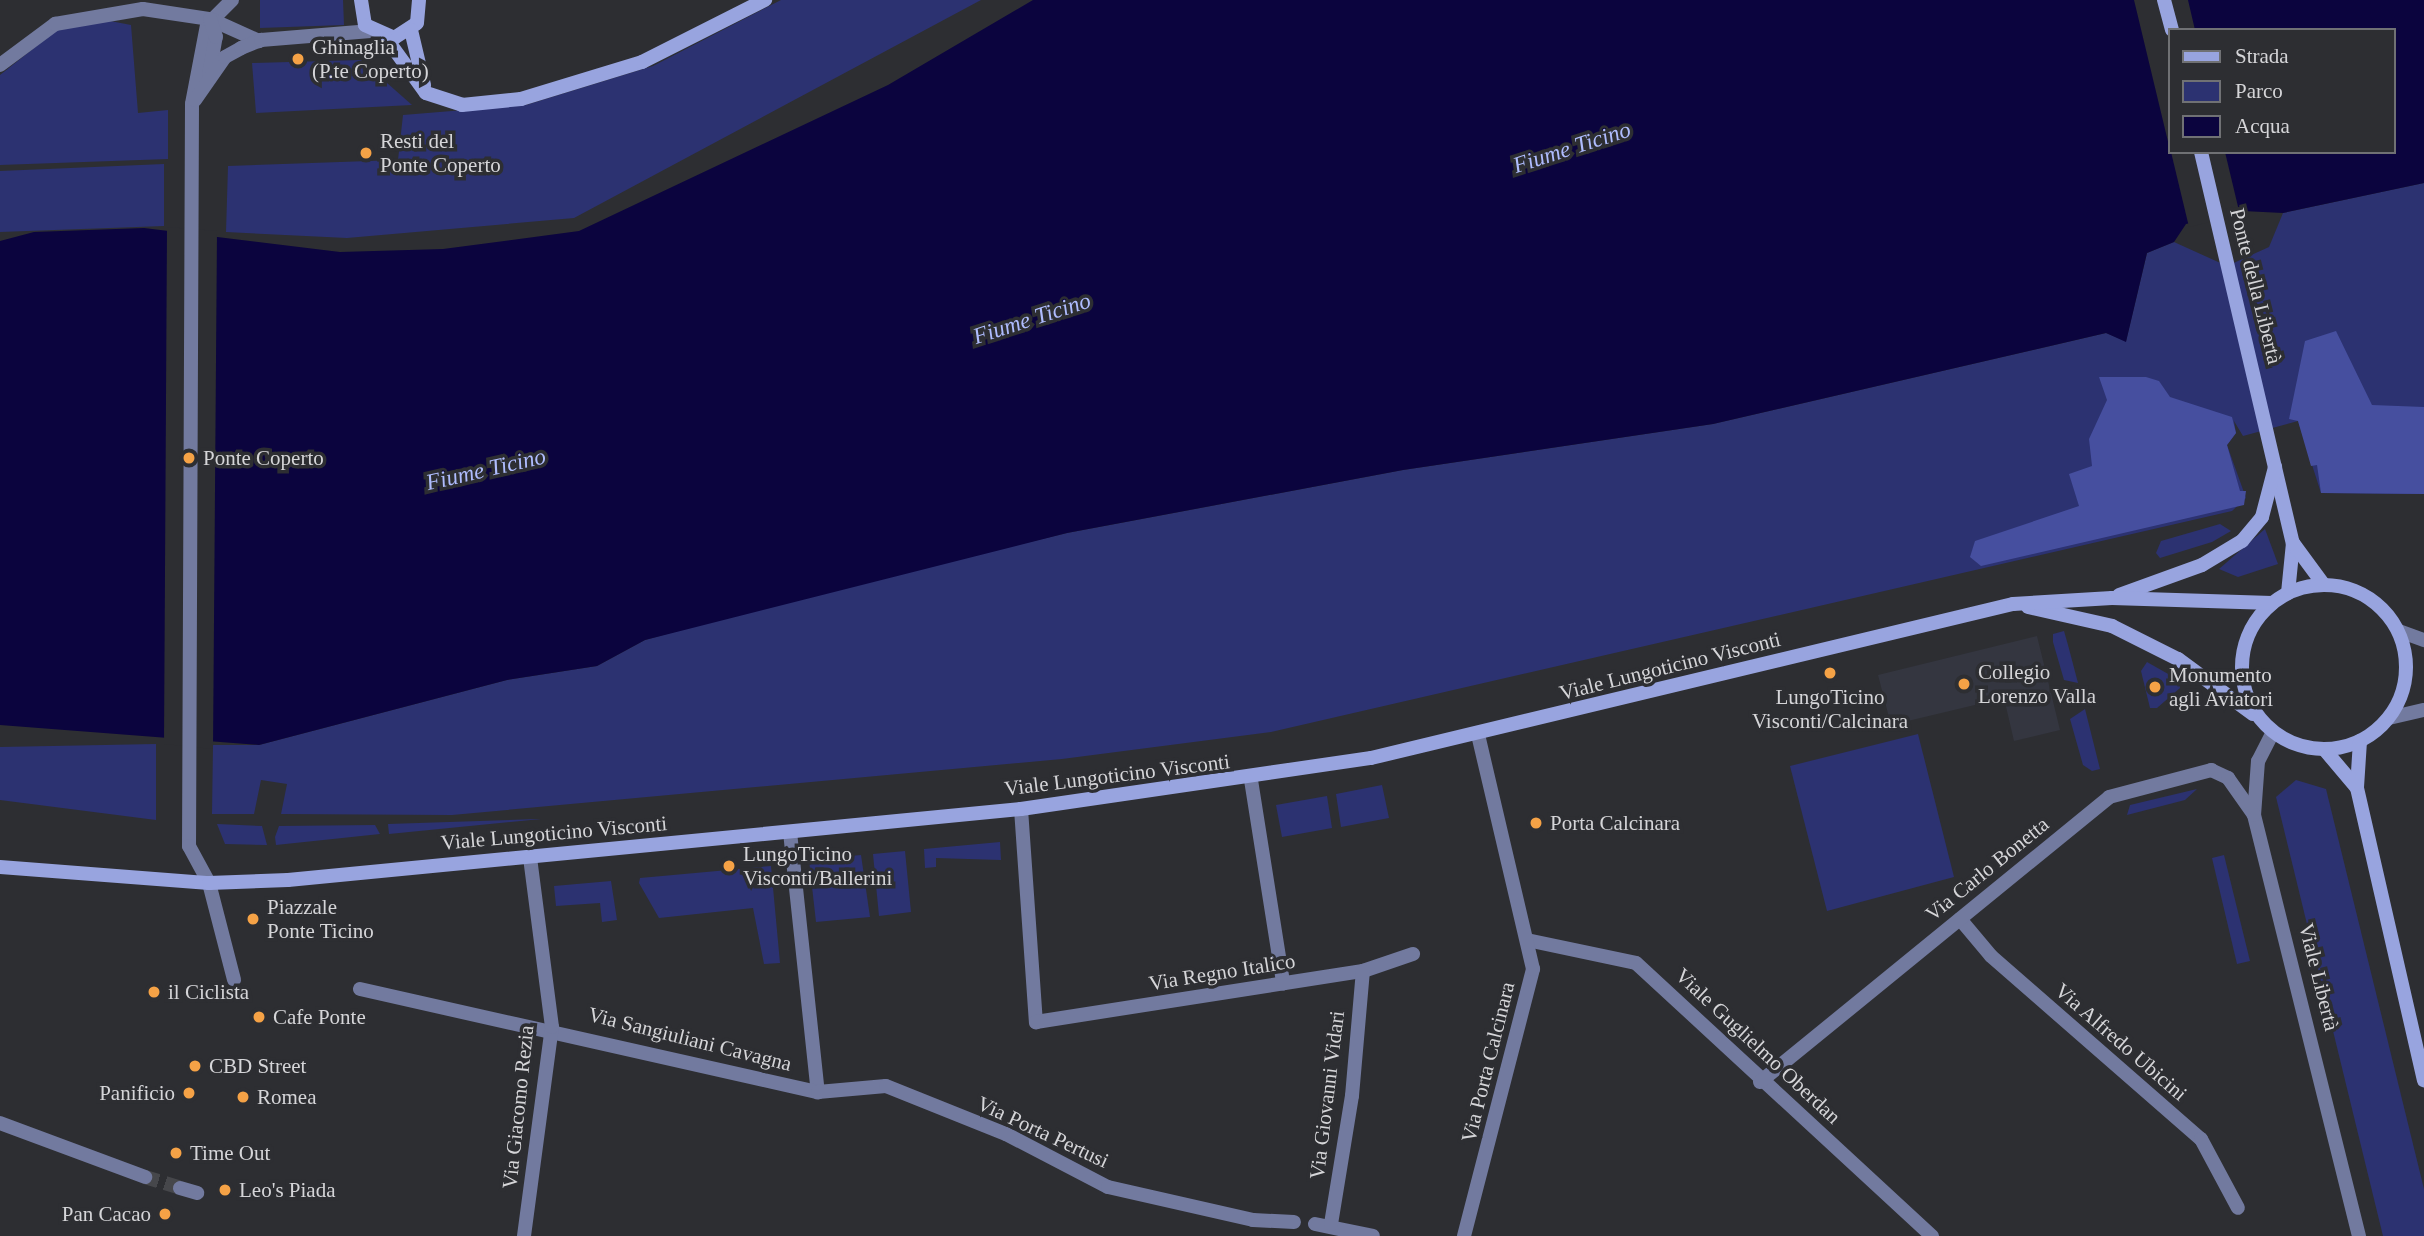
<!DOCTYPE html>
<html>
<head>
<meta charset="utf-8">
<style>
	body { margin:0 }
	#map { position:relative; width:2424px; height:1236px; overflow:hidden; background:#2d2e32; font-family:Georgia,serif }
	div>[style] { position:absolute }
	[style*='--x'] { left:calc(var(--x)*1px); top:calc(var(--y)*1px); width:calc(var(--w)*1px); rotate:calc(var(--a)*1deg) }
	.built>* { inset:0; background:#343640 }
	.green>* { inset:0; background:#2c3271 }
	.forest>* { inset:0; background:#464f9f }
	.water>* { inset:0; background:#0b043e }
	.pier>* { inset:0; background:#2d2e32 }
	.street-tunnel>* { height:14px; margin-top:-7px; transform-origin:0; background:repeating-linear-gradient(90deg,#46474b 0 14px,transparent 0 21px) }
	.street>* { height:14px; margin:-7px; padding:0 7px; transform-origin:7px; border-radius:7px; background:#727a9f }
	.secondary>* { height:14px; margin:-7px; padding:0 7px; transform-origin:7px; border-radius:7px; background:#98a4df }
	.secondary>.ring { margin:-7px; padding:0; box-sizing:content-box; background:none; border:14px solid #98a4df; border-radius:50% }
	.dots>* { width:19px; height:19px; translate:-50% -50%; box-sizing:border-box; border:4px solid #2d2e32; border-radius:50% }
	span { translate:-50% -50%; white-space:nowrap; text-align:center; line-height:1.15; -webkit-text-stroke:7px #2d2e32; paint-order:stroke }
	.poi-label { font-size:21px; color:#d5d5d8 }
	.left { translate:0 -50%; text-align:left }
	.right { translate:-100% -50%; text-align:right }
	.street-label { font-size:21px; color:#d5d5d8 }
	.water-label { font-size:23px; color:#afbcfe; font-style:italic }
	.legend { position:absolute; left:2168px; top:28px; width:228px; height:126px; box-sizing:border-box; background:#2d2e32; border:2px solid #707174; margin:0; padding:9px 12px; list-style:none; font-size:21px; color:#d5d5d8 }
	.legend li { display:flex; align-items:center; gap:14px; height:35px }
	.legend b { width:35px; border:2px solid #707174 }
</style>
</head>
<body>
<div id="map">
	<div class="built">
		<i style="clip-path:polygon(2037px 636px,2060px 730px,2014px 741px,2004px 698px,1891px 725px,1878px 675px)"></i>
	</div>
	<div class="green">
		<i style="clip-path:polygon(260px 0,343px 0,344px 25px,260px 28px)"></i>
		<i style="clip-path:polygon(781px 0,981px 0,574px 218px,347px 238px,226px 232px,228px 166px,398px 160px,403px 115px,526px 105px,653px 66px)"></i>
		<i style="clip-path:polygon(100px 19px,131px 25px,138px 113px,168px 110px,168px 159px,0 165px,0 75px,58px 29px)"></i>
		<i style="clip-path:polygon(361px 60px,412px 105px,256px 113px,252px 63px)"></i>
		<i style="clip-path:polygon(164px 164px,164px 226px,0 232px,0 171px)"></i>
		<i style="clip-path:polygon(2424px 183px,2424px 494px,2321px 493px,2298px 421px,2243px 436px,2234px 421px,2236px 433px,2227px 445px,2246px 498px,2232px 511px,1271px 732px,1062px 759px,452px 815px,281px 814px,287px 784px,261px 780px,254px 814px,212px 814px,213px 745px,259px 745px,507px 680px,597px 666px,645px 640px,801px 597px,1067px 533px,1403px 470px,1713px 424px,2106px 333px,2126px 341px,2147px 253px,2174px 242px,2227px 266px,2269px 247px,2283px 213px)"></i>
		<i style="clip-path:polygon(2220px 524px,2231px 531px,2212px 542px,2160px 558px,2156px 553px,2161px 541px)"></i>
		<i style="clip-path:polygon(2265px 529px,2278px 564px,2238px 577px,2219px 569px)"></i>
		<i style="clip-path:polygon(2064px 631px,2068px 645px,2078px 683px,2064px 680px,2053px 642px,2053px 634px)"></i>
		<i style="clip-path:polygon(2147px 662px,2177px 679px,2180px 688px,2157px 708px,2150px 708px,2141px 671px)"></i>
		<i style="clip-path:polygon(2085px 709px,2100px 769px,2092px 771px,2083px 765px,2070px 719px)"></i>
		<i style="clip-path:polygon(1918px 734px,1954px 877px,1827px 911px,1790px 766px)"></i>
		<i style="clip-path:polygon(156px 744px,156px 820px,0 800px,0 747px)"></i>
		<i style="clip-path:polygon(2296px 780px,2326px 789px,2424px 1189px,2424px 1236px,2383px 1236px,2276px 797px)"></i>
		<i style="clip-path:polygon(1382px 785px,1389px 818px,1341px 827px,1336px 794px)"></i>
		<i style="clip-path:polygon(2197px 789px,2185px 800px,2127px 815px,2130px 805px)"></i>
		<i style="clip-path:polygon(1327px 796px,1332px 828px,1282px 837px,1276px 805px)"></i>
		<i style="clip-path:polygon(538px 819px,541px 819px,389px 834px,388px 824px)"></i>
		<i style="clip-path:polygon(217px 824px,262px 826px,267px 845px,225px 844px)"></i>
		<i style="clip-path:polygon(375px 825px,380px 834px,276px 845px,275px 837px,279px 826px)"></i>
		<i style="clip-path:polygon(1000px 842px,1001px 860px,936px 858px,936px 867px,925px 868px,924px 849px)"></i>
		<i style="clip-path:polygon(905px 851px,911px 912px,879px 916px,873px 854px)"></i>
		<i style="clip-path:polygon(861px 855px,870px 917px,816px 922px,809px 860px)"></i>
		<i style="clip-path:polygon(2224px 855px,2250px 961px,2237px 964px,2212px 858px)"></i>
		<i style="clip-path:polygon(771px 866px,780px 963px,764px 964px,753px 908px,659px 918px,639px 883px,640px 878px)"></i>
		<i style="clip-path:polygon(611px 881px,617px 920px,602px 922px,600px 903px,556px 906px,554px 886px)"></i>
	</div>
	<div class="forest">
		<i style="clip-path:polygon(2336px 331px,2372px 405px,2424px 407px,2424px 494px,2321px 493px,2317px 465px,2311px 466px,2298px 421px,2289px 419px,2305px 341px)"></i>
		<i style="clip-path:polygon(2099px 377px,2146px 377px,2159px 381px,2170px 397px,2232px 417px,2236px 433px,2227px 445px,2240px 491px,2246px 491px,2244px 505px,1981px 566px,1970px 557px,1975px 541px,2079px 506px,2069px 474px,2092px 466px,2089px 439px,2107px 400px)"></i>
	</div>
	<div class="water">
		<i style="clip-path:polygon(evenodd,1033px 0,2424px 0,2424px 183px,2283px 213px,2243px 211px,2186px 224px,2174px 242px,2147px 253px,2126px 342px,2106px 333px,1713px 424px,1403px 470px,1067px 533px,645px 640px,597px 666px,507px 680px,259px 745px,0 725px,0 241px,34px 232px,144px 228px,340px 252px,443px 249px,579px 231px,888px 85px,1033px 0,2170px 30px,2394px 30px,2394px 152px,2170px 152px,2170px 30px)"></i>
	</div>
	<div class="pier">
		<i style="clip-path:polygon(2134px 0,2188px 0,2195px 30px,2170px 30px,2170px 150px)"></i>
		<i style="clip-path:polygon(2171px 152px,2225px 152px,2240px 215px,2189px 227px)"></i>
		<i style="clip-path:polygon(167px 227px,217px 231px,213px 749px,164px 744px)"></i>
	</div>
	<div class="street-tunnel">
		<i style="--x:145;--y:1177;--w:37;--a:17"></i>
	</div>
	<div class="street">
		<i style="--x:232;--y:0;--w:35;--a:135"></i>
		<i style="--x:207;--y:25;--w:80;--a:100.8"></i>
		<i style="--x:192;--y:104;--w:742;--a:90.23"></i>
		<i style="--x:189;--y:846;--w:42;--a:61.6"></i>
		<i style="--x:209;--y:883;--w:100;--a:75.5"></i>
		<i style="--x:0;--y:65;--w:69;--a:-36.7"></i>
		<i style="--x:55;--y:24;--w:89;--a:-9.7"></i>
		<i style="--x:143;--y:9;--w:68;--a:8.5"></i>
		<i style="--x:210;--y:19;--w:54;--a:24.2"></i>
		<i style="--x:209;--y:75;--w:39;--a:-80"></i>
		<i style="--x:216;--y:37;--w:19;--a:-108"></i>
		<i style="--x:195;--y:100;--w:52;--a:-55.1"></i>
		<i style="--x:225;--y:57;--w:18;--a:-29"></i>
		<i style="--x:241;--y:48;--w:22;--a:-22"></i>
		<i style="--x:261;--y:40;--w:110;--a:-4.7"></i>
		<i style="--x:2399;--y:631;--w:27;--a:20"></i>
		<i style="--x:2389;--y:718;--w:36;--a:-13"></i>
		<i style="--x:2273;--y:732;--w:33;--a:117"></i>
		<i style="--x:2258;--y:761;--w:54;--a:94.2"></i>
		<i style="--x:2254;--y:815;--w:434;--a:76"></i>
		<i style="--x:1251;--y:780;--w:206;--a:81"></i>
		<i style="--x:1021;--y:809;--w:214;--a:86"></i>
		<i style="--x:1036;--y:1022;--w:331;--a:-8.9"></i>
		<i style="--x:1363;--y:971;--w:53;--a:-18.8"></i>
		<i style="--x:790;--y:832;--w:262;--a:83.9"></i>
		<i style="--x:1960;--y:919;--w:48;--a:50"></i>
		<i style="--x:1991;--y:956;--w:279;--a:41.1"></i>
		<i style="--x:2201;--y:1139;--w:78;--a:61.8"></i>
		<i style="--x:1527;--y:940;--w:111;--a:11.9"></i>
		<i style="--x:1636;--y:963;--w:403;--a:42.7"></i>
		<i style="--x:360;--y:989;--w:469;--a:12.7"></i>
		<i style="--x:818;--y:1092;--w:68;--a:-5"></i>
		<i style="--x:886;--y:1086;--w:129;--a:21.8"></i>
		<i style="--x:1006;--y:1134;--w:115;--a:27.5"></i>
		<i style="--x:1108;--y:1187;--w:149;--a:12.8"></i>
		<i style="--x:1253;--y:1220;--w:41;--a:2.8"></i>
		<i style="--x:1760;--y:1082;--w:451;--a:-39.2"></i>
		<i style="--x:2109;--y:797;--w:106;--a:-14.8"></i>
		<i style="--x:2211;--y:770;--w:19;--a:25"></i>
		<i style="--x:2228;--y:778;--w:45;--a:54.9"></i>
		<i style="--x:0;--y:1123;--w:155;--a:20.4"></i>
		<i style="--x:180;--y:1188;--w:18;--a:16"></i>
		<i style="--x:1315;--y:1224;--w:59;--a:11.7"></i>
		<i style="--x:1331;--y:1224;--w:130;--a:-80.7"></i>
		<i style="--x:1352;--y:1096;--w:125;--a:-85"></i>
		<i style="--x:524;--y:1236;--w:211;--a:-82.4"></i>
		<i style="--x:552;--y:1027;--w:171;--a:-97.4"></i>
		<i style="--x:1464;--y:1236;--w:276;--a:-75.5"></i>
		<i style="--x:1533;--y:969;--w:241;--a:-103.2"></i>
	</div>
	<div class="secondary">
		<i style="--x:361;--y:0;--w:25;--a:81"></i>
		<i style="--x:365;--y:25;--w:32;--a:24"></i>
		<i style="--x:394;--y:38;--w:27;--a:-33"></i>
		<i style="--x:417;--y:23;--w:23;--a:-85"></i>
		<i style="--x:2164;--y:0;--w:31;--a:75"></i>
		<i style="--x:411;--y:30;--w:57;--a:76.7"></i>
		<i style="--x:386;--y:38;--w:68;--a:54"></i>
		<i style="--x:426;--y:93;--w:38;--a:18"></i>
		<i style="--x:462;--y:105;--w:59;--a:-5.8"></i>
		<i style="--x:521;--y:99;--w:127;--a:-17"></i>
		<i style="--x:642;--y:62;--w:138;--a:-26.8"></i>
		<i style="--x:2201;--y:152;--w:402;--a:76.8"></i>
		<i style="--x:2293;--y:543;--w:50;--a:95.7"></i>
		<i style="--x:2293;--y:543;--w:52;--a:53.6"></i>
		<i class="ring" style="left:2242px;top:585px;width:150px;height:150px"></i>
		<i style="--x:2119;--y:595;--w:88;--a:-19.9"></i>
		<i style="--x:2202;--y:565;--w:47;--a:-31"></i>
		<i style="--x:2242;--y:541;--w:31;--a:-50"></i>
		<i style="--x:2262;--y:517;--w:52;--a:-75.4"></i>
		<i style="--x:2028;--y:607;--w:86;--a:12.7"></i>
		<i style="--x:2112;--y:626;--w:74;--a:26.6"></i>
		<i style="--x:2178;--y:659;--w:93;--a:36.3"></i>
		<i style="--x:2360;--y:741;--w:47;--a:93.7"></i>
		<i style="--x:2357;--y:788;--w:300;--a:77.1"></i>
		<i style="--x:2324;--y:749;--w:51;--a:49.8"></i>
		<i style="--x:0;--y:867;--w:210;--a:4.4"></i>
		<i style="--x:209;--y:883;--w:79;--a:-2.2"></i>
		<i style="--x:288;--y:880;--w:736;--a:-5.53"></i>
		<i style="--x:1021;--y:809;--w:354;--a:-8.3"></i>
		<i style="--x:1371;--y:758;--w:660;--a:-13.49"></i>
		<i style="--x:2013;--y:604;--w:99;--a:-3.5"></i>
		<i style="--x:2112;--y:598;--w:160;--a:1.8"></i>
	</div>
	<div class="dots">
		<i style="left:298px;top:59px;background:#f5a246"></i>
		<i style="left:366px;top:153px;background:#f5a246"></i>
		<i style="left:189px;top:458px;background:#f5a246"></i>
		<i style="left:1830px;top:673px;background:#f5a246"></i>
		<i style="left:1964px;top:684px;background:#f5a246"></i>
		<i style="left:2155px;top:687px;background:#f5a246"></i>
		<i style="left:1536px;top:823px;background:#f5a246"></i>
		<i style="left:729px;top:866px;background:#f5a246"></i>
		<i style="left:253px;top:919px;background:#f5a246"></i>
		<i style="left:154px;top:992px;background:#f5a246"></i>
		<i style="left:259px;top:1017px;background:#f5a246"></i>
		<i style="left:195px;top:1066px;background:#f5a246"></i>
		<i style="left:189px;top:1093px;background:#f5a246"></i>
		<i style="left:243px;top:1097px;background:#f5a246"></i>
		<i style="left:176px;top:1153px;background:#f5a246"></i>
		<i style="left:225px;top:1190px;background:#f5a246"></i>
		<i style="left:165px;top:1214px;background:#f5a246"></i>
	</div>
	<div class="poi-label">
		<span class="left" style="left:312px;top:59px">Ghinaglia<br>(P.te Coperto)</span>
		<span class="left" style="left:380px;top:153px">Resti del<br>Ponte Coperto</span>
		<span class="left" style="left:203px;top:458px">Ponte Coperto</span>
		<span class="left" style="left:1978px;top:684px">Collegio<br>Lorenzo Valla</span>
		<span class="left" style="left:2169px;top:687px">Monumento<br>agli Aviatori</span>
		<span style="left:1830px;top:709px">LungoTicino<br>Visconti/Calcinara</span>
		<span class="left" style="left:1550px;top:823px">Porta Calcinara</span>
		<span class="left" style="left:743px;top:866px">LungoTicino<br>Visconti/Ballerini</span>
		<span class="left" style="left:267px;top:919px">Piazzale<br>Ponte Ticino</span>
		<span class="left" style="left:168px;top:992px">il Ciclista</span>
		<span class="left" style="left:273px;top:1017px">Cafe Ponte</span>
		<span class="left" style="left:209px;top:1066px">CBD Street</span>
		<span class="right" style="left:175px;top:1093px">Panificio</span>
		<span class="left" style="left:257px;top:1097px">Romea</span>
		<span class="left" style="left:190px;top:1153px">Time Out</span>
		<span class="left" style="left:239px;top:1190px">Leo's Piada</span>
		<span class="right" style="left:151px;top:1214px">Pan Cacao</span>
	</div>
	<div class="street-label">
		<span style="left:2256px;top:286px;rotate:76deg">Ponte della Libertà</span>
		<span style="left:1670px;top:666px;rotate:-14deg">Viale Lungoticino Visconti</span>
		<span style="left:1117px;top:775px;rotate:-7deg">Viale Lungoticino Visconti</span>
		<span style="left:554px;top:833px;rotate:-5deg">Viale Lungoticino Visconti</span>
		<span style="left:1987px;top:869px;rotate:-39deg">Via Carlo Bonetta</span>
		<span style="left:1222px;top:972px;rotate:-9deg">Via Regno Italico</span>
		<span style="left:2319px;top:977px;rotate:76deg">Viale Libertà</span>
		<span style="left:690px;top:1039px;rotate:14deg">Via Sangiuliani Cavagna</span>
		<span style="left:2121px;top:1042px;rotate:41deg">Via Alfredo Ubicini</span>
		<span style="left:1758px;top:1046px;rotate:43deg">Viale Guglielmo Oberdan</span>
		<span style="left:1488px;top:1062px;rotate:-76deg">Via Porta Calcinara</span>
		<span style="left:1327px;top:1095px;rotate:-83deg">Via Giovanni Vidari</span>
		<span style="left:518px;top:1107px;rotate:-84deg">Via Giacomo Rezia</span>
		<span style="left:1043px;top:1132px;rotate:25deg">Via Porta Pertusi</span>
	</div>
	<div class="water-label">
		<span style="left:1572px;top:148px;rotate:-18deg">Fiume Ticino</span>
		<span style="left:1032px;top:319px;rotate:-18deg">Fiume Ticino</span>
		<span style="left:486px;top:470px;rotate:-13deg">Fiume Ticino</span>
	</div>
	<ul class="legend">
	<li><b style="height:9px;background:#98a4df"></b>Strada</li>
	<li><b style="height:19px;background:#2c3271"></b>Parco</li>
	<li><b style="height:19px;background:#0b043e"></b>Acqua</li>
	</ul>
</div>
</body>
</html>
